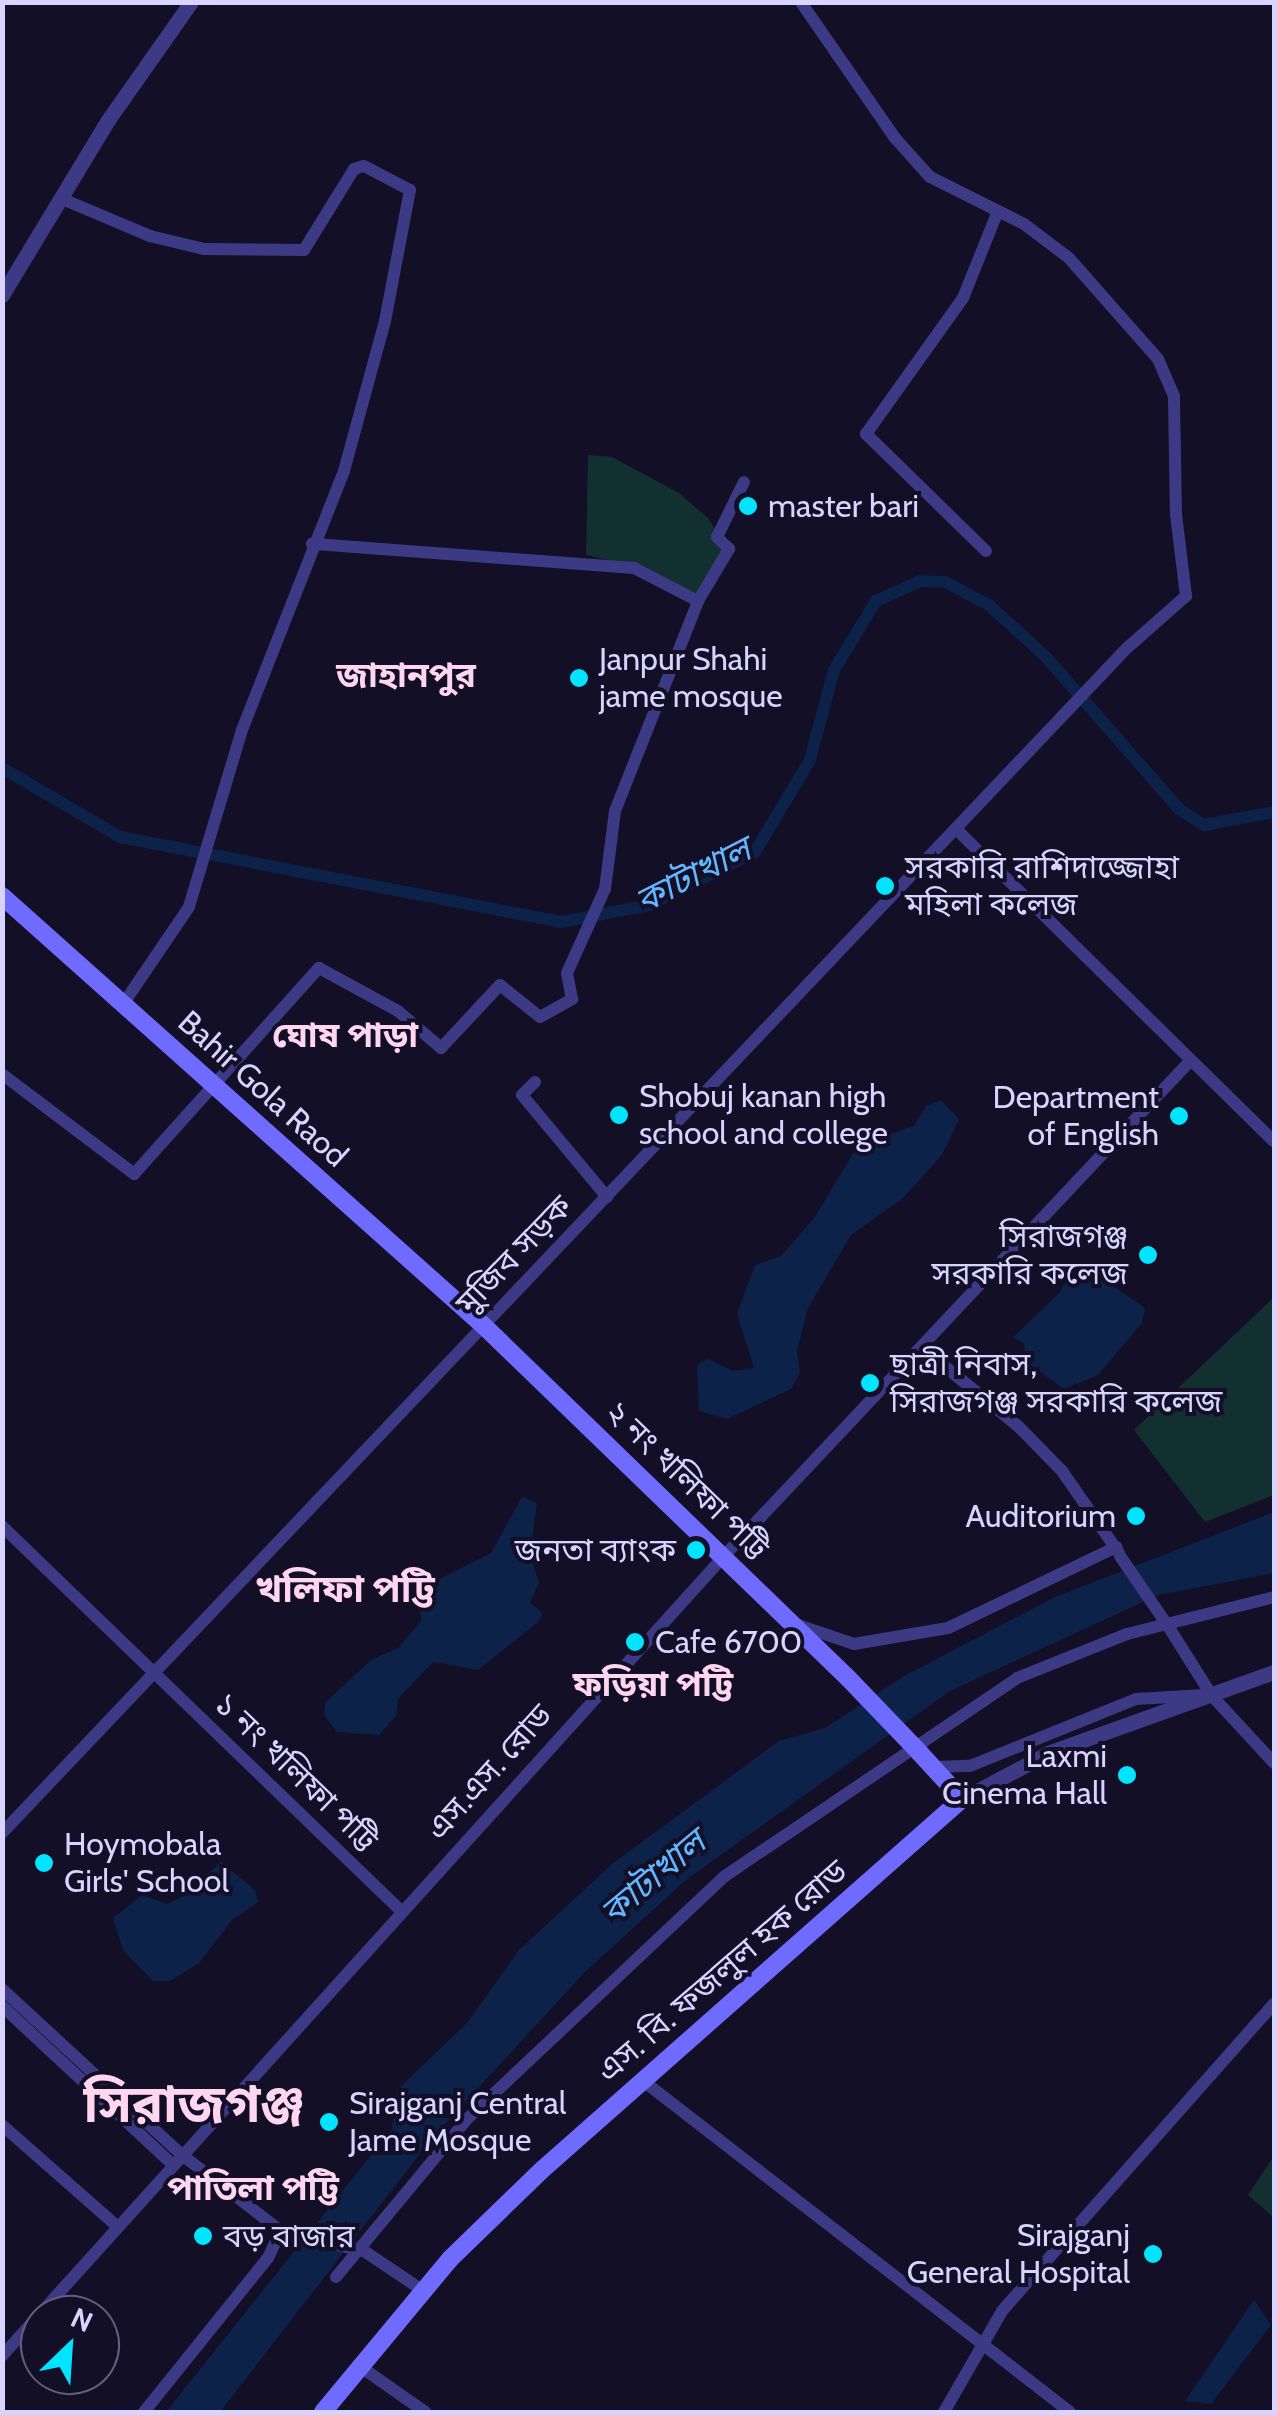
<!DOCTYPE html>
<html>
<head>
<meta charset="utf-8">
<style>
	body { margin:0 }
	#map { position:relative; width:1277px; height:2415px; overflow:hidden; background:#130f26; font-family:Cabin,"Noto Sans Bengali",sans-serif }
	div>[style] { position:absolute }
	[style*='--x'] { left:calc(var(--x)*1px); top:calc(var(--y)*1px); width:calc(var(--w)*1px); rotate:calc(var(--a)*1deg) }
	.green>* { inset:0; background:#12302f }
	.water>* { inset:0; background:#0c2248 }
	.canal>* { height:12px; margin:-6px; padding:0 6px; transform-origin:6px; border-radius:6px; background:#0c2248 }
	.minor>* { height:12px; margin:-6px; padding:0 6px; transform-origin:6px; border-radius:6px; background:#3d3a85 }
	.tertiary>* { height:15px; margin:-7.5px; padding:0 7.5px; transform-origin:7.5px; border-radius:7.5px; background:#3d3a85 }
	.secondary>* { height:18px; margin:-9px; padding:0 9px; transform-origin:9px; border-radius:9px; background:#6f6bff }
	.minor-bridge>* { height:12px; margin:-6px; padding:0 6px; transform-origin:6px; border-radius:6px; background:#3d3a85 }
	.secondary-bridge>* { height:18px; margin:-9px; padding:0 9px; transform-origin:9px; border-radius:9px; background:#6f6bff }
	.dots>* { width:28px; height:28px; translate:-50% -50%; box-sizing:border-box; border:5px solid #130f26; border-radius:50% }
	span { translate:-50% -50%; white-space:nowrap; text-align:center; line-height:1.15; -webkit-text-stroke:8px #130f26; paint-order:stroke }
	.poi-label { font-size:32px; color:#d9d4ff }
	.left { translate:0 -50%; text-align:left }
	.right { translate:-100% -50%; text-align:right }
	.street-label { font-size:32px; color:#d9d4ff }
	.neighbourhood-label { font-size:35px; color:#ffd6f0; font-weight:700 }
	.water-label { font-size:35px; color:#62b6ff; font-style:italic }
	.quarter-label { font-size:38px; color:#ffd6f0; font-weight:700 }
	.town-label { font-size:52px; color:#ffd6f0; font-weight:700 }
	.frame { position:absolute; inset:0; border:5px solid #d9d4ff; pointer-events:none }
	.north { position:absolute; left:20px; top:2295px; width:100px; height:100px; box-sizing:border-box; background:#130f26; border:2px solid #625e7d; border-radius:50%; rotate:25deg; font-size:28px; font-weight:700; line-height:40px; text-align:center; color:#d9d4ff }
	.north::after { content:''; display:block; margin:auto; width:35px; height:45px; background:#00e5ff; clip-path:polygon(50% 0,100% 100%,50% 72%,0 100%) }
</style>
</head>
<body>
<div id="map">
	<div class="green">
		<i style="clip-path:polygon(588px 455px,612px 457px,679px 493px,709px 519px,725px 547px,698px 601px,617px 562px,586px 555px)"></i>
		<i style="clip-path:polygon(1274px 1297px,1274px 1495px,1205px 1522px,1134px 1430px)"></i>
		<i style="clip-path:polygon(1274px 2156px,1274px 2218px,1248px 2195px)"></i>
	</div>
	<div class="water">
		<i style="clip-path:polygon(941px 1100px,959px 1119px,942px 1155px,902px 1199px,851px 1235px,808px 1308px,797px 1351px,800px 1373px,791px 1389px,727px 1419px,699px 1411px,697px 1365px,708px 1359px,733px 1371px,754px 1368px,737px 1314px,755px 1265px,781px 1256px,815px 1217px,858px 1145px,914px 1126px,926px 1106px)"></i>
		<i style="clip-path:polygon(1095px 1261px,1107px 1268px,1110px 1284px,1145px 1308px,1142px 1323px,1098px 1375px,1064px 1389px,1026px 1362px,1024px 1344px,1013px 1337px,1060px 1292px,1070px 1273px)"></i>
		<i style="clip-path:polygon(522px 1497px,537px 1503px,530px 1554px,539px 1583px,530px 1602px,543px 1614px,537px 1623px,478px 1670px,433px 1662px,398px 1699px,396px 1716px,379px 1735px,337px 1732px,324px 1715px,325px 1703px,371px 1660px,398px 1648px,421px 1621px,418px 1590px,491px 1553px)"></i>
		<i style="clip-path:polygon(1274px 1512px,1274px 1573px,1158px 1595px,950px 1691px,687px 1879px,585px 1972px,433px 2137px,220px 2412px,166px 2412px,392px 2129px,397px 2090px,467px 2023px,519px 1950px,612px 1864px,779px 1741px,825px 1728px,904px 1676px,1055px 1597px)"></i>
		<i style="clip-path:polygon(221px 1862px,255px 1890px,258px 1902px,232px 1920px,199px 1963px,170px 1981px,153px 1981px,123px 1950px,113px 1918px,142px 1895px,167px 1904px,185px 1895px)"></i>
		<i style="clip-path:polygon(1254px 2300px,1271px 2325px,1211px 2404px,1185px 2401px)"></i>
	</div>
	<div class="canal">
		<i style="--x:2;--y:768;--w:137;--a:30.3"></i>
		<i style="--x:120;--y:837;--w:449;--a:10.9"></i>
		<i style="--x:561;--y:922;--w:91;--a:-10.8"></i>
		<i style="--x:650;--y:905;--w:118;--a:-26.8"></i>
		<i style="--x:755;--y:852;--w:107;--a:-59.1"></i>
		<i style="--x:810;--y:760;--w:93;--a:-75.1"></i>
		<i style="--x:834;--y:670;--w:81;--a:-58.7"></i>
		<i style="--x:876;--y:601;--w:48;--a:-24.4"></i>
		<i style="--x:920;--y:581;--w:25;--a:2"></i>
		<i style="--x:945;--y:582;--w:50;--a:27.6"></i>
		<i style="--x:989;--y:605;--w:77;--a:42.4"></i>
		<i style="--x:1046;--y:657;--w:202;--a:48.8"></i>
		<i style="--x:1179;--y:809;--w:30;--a:33"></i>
		<i style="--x:1204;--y:825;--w:71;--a:-10.5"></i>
	</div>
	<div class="minor">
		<i style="--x:60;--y:198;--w:98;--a:22.9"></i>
		<i style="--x:150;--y:236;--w:56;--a:13.5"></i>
		<i style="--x:204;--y:249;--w:100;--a:0.6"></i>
		<i style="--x:304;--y:250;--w:95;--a:-58.3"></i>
		<i style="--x:354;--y:169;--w:10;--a:-17"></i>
		<i style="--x:364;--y:166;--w:52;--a:27.6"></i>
		<i style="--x:410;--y:190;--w:133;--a:100.8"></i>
		<i style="--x:385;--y:321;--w:156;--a:105.3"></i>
		<i style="--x:344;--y:471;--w:278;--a:111.5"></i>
		<i style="--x:242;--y:730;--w:185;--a:106.7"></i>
		<i style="--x:189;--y:907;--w:117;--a:124.2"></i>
		<i style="--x:986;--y:551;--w:168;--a:-135.7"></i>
		<i style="--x:866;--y:434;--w:167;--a:-54.5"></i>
		<i style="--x:963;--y:298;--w:94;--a:-68.1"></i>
		<i style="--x:698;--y:601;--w:61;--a:-59.2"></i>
		<i style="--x:729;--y:549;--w:17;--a:-135"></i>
		<i style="--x:717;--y:537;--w:61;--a:-63.9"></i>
		<i style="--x:956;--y:829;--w:445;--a:44.5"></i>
		<i style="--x:2;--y:1074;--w:166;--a:37.1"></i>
		<i style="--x:134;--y:1174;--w:277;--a:-48.1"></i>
		<i style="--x:319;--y:968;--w:90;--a:28.6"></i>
		<i style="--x:398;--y:1011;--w:57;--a:40.7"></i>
		<i style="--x:441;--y:1048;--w:86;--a:-46.9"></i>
		<i style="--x:500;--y:985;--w:51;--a:38.7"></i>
		<i style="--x:540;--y:1017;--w:37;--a:-29"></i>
		<i style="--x:572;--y:999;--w:26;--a:-101"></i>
		<i style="--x:567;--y:973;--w:92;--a:-65.7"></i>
		<i style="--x:605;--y:889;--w:79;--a:-82.7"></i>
		<i style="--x:615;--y:811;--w:226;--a:-68.4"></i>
		<i style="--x:698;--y:601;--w:72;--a:-152.7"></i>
		<i style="--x:634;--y:568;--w:323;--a:-175.7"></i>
		<i style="--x:535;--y:1082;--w:18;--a:135"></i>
		<i style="--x:522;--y:1095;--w:133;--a:50.2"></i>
		<i style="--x:921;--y:1347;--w:125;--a:39.2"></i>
		<i style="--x:1018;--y:1426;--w:63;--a:45.6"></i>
		<i style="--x:1062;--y:1471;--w:100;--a:55.2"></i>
		<i style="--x:2;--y:1526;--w:553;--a:43.97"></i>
		<i style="--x:795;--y:1624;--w:62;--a:18.7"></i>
		<i style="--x:854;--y:1644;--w:95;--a:-9.7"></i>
		<i style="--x:948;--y:1628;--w:187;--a:-25.7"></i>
		<i style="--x:1168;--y:1626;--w:83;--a:57.8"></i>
		<i style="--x:1212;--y:1696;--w:91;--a:47.2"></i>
		<i style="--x:934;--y:1767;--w:36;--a:-2"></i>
		<i style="--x:970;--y:1766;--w:179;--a:-22"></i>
		<i style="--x:1136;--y:1699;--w:68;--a:-3.4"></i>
		<i style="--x:2;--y:1833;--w:1634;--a:-46.49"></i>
		<i style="--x:1127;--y:648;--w:79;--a:-41.4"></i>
		<i style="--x:1186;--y:596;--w:82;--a:-97"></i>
		<i style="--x:1176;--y:515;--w:119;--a:-91"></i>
		<i style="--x:1174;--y:396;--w:40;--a:-113.4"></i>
		<i style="--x:1158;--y:359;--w:135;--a:-131.4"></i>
		<i style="--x:1069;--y:258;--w:56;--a:-142.9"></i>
		<i style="--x:1024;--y:224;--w:105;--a:-153.4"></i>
		<i style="--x:930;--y:177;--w:52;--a:-131.9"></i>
		<i style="--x:895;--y:138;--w:165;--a:-124.7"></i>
		<i style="--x:2;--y:1989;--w:245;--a:42.7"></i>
		<i style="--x:182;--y:2155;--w:130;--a:37.5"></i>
		<i style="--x:2;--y:2006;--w:233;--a:42.9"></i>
		<i style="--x:642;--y:2080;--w:542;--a:37.8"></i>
		<i style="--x:2;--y:2125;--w:154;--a:41.3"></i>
		<i style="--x:364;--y:2251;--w:70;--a:33.9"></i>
		<i style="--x:336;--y:2277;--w:205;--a:-50.3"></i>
		<i style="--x:467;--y:2119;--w:354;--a:-43.3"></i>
		<i style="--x:725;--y:1876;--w:353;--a:-34.1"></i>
		<i style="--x:1017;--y:1678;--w:118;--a:-21.8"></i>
		<i style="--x:1127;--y:1634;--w:152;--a:-14.1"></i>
		<i style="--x:2;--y:2356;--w:1078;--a:-47.93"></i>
		<i style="--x:724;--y:1556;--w:681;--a:-46.72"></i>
		<i style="--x:358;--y:2365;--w:82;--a:35"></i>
		<i style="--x:144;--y:2412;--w:198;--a:-51.2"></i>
		<i style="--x:268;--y:2258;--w:29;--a:-65"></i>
		<i style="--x:944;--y:2412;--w:116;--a:-60.1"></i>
		<i style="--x:1002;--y:2311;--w:410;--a:-48.5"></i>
	</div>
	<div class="tertiary">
		<i style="--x:2;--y:295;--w:205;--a:-58.8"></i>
		<i style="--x:108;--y:120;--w:144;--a:-54.9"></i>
		<i style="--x:962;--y:1799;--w:100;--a:-28.1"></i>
		<i style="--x:1050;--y:1752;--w:238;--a:-19.7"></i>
	</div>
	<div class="secondary">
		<i style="--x:2;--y:896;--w:646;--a:41.74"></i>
		<i style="--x:484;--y:1326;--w:506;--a:44.04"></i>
		<i style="--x:323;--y:2412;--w:199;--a:-50.3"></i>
		<i style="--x:450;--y:2259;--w:129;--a:-44.1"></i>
		<i style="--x:543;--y:2169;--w:559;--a:-41.45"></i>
		<i style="--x:962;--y:1799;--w:64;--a:-132.5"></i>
	</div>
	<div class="minor-bridge">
		<i style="--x:1120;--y:1556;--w:85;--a:55.6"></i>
		<i style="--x:285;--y:2234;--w:81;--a:12.1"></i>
	</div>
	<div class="secondary-bridge">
		<i style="--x:848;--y:1678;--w:103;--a:46.2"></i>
	</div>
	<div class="dots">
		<i style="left:748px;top:506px;background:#00e5ff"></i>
		<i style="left:579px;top:678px;background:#00e5ff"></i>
		<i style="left:885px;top:886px;background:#00e5ff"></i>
		<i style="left:619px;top:1115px;background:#00e5ff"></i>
		<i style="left:1179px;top:1116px;background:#00e5ff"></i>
		<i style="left:1148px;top:1255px;background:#00e5ff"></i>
		<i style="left:870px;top:1383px;background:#00e5ff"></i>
		<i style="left:1136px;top:1516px;background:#00e5ff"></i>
		<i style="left:696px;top:1550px;background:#00e5ff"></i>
		<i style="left:635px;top:1642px;background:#00e5ff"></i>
		<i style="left:1127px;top:1775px;background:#00e5ff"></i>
		<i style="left:44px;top:1863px;background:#00e5ff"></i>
		<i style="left:329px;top:2122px;background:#00e5ff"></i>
		<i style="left:203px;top:2236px;background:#00e5ff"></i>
		<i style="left:1153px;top:2254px;background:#00e5ff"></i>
	</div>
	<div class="poi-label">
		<span class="left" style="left:768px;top:506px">master bari</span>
		<span class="left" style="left:599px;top:678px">Janpur Shahi<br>jame mosque</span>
		<span class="left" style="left:905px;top:886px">সরকারি রাশিদাজ্জোহা<br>মহিলা কলেজ</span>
		<span class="left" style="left:639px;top:1115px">Shobuj kanan high<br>school and college</span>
		<span class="right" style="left:1159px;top:1116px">Department<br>of English</span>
		<span class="right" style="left:1128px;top:1255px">সিরাজগঞ্জ<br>সরকারি কলেজ</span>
		<span class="left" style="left:890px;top:1383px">ছাত্রী নিবাস,<br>সিরাজগঞ্জ সরকারি কলেজ</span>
		<span class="right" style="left:1116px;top:1516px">Auditorium</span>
		<span class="right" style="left:676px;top:1550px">জনতা ব্যাংক</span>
		<span class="left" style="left:655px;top:1642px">Cafe 6700</span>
		<span class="right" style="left:1107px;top:1775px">Laxmi<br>Cinema Hall</span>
		<span class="left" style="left:64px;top:1863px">Hoymobala<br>Girls' School</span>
		<span class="left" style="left:349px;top:2122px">Sirajganj Central<br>Jame Mosque</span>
		<span class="left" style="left:223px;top:2236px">বড় বাজার</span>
		<span class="right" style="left:1130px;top:2254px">Sirajganj<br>General Hospital</span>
	</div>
	<div class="street-label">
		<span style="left:263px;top:1089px;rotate:42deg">Bahir Gola Raod</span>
		<span style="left:514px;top:1255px;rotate:-46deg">মুজিব সড়ক</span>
		<span style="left:687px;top:1480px;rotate:44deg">২ নং খলিফা পট্টি</span>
		<span style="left:296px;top:1772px;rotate:44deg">১ নং খলিফা পট্টি</span>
		<span style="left:489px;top:1772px;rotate:-48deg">এস.এস. রোড</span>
		<span style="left:722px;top:1971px;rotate:-41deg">এস. বি. ফজলুল হক রোড</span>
	</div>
	<div class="neighbourhood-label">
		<span style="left:406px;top:675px">জাহানপুর</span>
		<span style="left:345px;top:1035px">ঘোষ পাড়া</span>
		<span style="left:653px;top:1684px">ফড়িয়া পট্টি</span>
		<span style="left:253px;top:2188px">পাতিলা পট্টি</span>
	</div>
	<div class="water-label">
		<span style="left:693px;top:875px;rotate:-27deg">কাটাখাল</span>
		<span style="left:653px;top:1877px;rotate:-40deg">কাটাখাল</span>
	</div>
	<div class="quarter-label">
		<span style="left:345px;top:1589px">খলিফা পট্টি</span>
	</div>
	<div class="town-label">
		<span style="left:194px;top:2104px">সিরাজগঞ্জ</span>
	</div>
	<div class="frame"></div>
	<div class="north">N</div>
</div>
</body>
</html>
